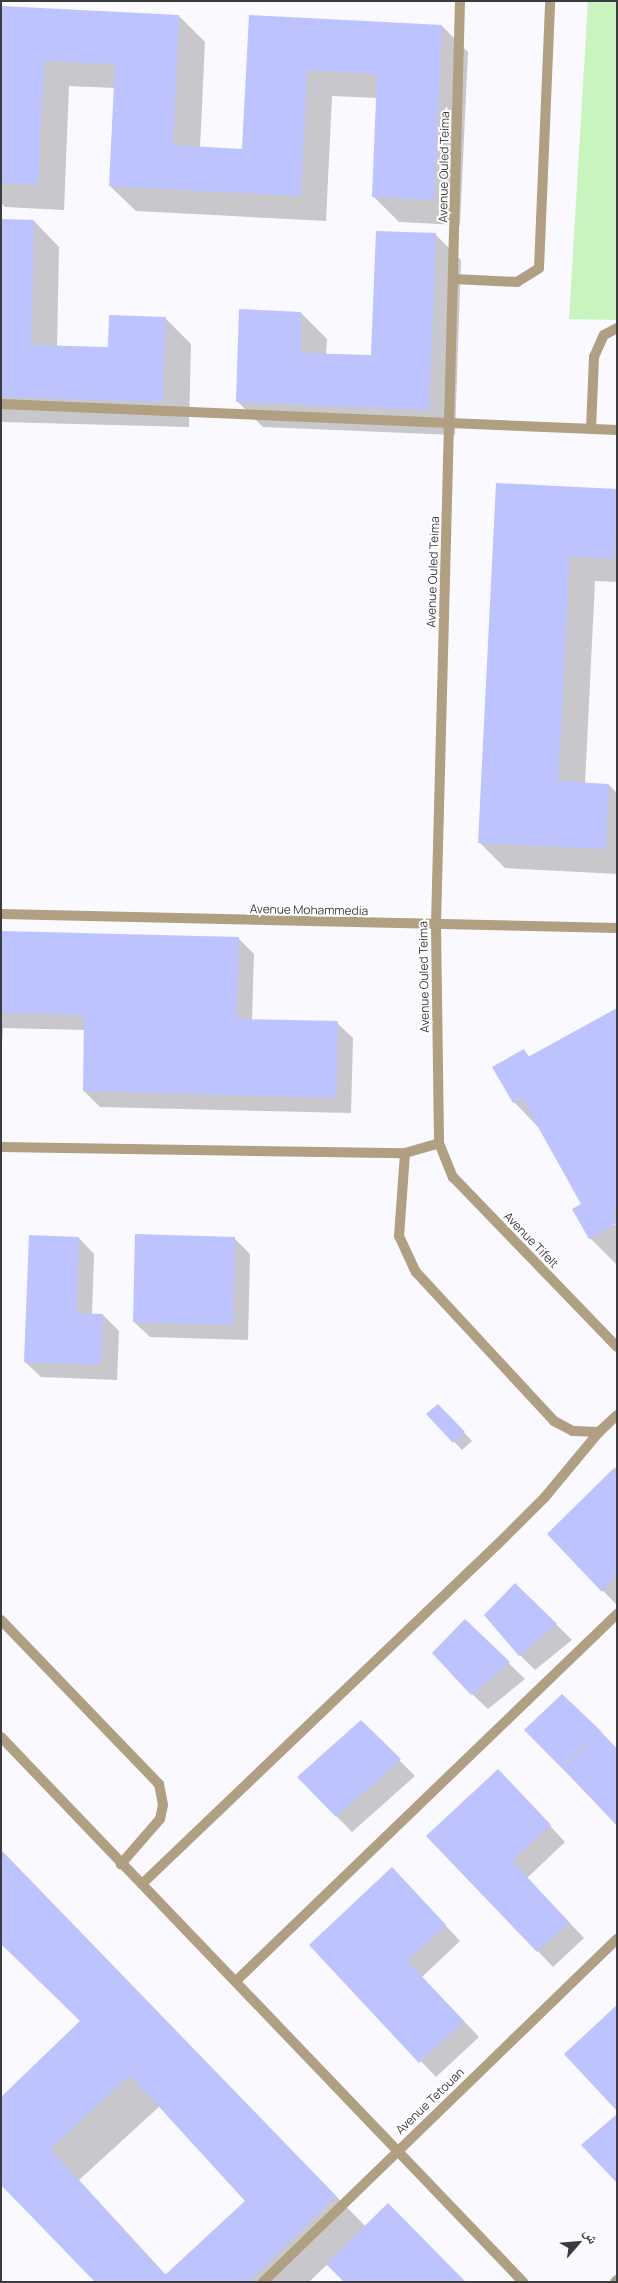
<!DOCTYPE html>
<html>
<head>
<meta charset="utf-8">
<style>
	body { margin:0 }
	#map { position:relative; width:618px; height:2283px; overflow:hidden; background:#f9f9ff; font-family:Manrope,"Noto Naskh Arabic",sans-serif }
	div>[style] { position:absolute }
	[style*='--x'] { left:calc(var(--x)*1px); top:calc(var(--y)*1px); width:calc(var(--w)*1px); rotate:calc(var(--a)*1deg) }
	.green>* { inset:0; background:#c8f5bd }
	.shadow>* { inset:0; background:#0003 }
	.building>* { inset:0; background:#bdc3fe }
	.service>* { height:10px; margin:-5px; padding:0 5px; transform-origin:5px; border-radius:5px; background:#b09f80 }
	.minor>* { height:10px; margin:-5px; padding:0 5px; transform-origin:5px; border-radius:5px; background:#b09f80 }
	span { translate:-50% -50%; white-space:nowrap; text-align:center; line-height:1.15; -webkit-text-stroke:4px #fff; paint-order:stroke }
	.street-label { font-size:12px; color:#3c3c3f }
	.frame { position:absolute; inset:0; border:2px solid #3c3c3f; pointer-events:none }
	.north { position:absolute; left:553px; top:2218px; width:50px; height:50px; -webkit-text-stroke:4px #fff; paint-order:stroke; rotate:63deg; font-size:14px; font-weight:700; line-height:20px; text-align:center; color:#3c3c3f }
	.north::after { content:''; display:block; margin:auto; width:18px; height:22px; background:#3c3c3f; clip-path:polygon(50% 0,100% 100%,50% 72%,0 100%) }
</style>
</head>
<body>
<div id="map">
	<div class="green">
		<i style="clip-path:polygon(588px 1px,617px 1px,617px 320px,569px 319px)"></i>
	</div>
	<div class="shadow">
		<i style="clip-path:polygon(1px 7px,179px 16px,205px 42px,200px 148px,244px 150px,250px 17px,442px 26px,468px 52px,460px 225px,399px 222px,373px 196px,377px 98px,332px 96px,326px 221px,136px 211px,110px 186px,115px 88px,69px 86px,64px 210px,5px 207px,1px 203px)"></i>
		<i style="clip-path:polygon(1px 220px,34px 221px,59px 247px,57px 347px,109px 349px,165px 318px,191px 344px,189px 427px,1px 422px)"></i>
		<i style="clip-path:polygon(435px 234px,461px 260px,455px 435px,263px 427px,237px 401px,301px 313px,327px 339px,326px 355px,372px 356px)"></i>
		<i style="clip-path:polygon(497px 484px,617px 490px,617px 582px,595px 581px,585px 784px,609px 785px,617px 793px,617px 874px,505px 868px,479px 842px)"></i>
		<i style="clip-path:polygon(1px 933px,239px 939px,254px 954px,252px 1021px,337px 1023px,353px 1038px,351px 1113px,100px 1107px,84px 1091px,85px 1030px,3px 1028px,1px 1061px)"></i>
		<i style="clip-path:polygon(617px 1009px,617px 1221px,605px 1228px,617px 1224px,616px 1264px,590px 1238px,583px 1205px,539px 1128px,514px 1102px,524px 1051px,530px 1057px)"></i>
		<i style="clip-path:polygon(79px 1238px,94px 1254px,92px 1315px,103px 1315px,119px 1331px,117px 1380px,41px 1377px,25px 1362px)"></i>
		<i style="clip-path:polygon(234px 1238px,250px 1254px,248px 1340px,150px 1337px,134px 1322px)"></i>
		<i style="clip-path:polygon(438px 1405px,472px 1441px,462px 1450px,428px 1414px)"></i>
		<i style="clip-path:polygon(615px 1468px,617px 1470px,617px 1605px,548px 1534px)"></i>
		<i style="clip-path:polygon(515px 1584px,572px 1640px,535px 1670px,520px 1655px)"></i>
		<i style="clip-path:polygon(465px 1621px,525px 1679px,488px 1709px,472px 1694px)"></i>
		<i style="clip-path:polygon(361px 1722px,415px 1776px,352px 1832px,299px 1778px)"></i>
		<i style="clip-path:polygon(525px 1730px,600px 1731px,616px 1748px,617px 1825px)"></i>
		<i style="clip-path:polygon(513px 1786px,565px 1842px,527px 1878px,584px 1938px,553px 1967px,428px 1836px)"></i>
		<i style="clip-path:polygon(evenodd,1px 1850px,366px 2227px,309px 2282px,97px 2282px,1px 2183px,81px 2021px,1px 1850px,160px 2106px,246px 2201px,166px 2275px,79px 2180px,160px 2106px)"></i>
		<i style="clip-path:polygon(408px 1885px,460px 1941px,422px 1977px,479px 2037px,436px 2077px,311px 1946px)"></i>
	</div>
	<div class="building">
		<i style="clip-path:polygon(1px 6px,179px 15px,173px 145px,242px 149px,249px 15px,442px 25px,434px 200px,372px 197px,377px 74px,307px 70px,301px 196px,109px 186px,115px 64px,44px 61px,38px 185px,1px 183px)"></i>
		<i style="clip-path:polygon(1px 219px,34px 220px,31px 345px,108px 347px,109px 315px,166px 317px,163px 402px,1px 397px)"></i>
		<i style="clip-path:polygon(376px 231px,436px 233px,429px 410px,236px 402px,239px 309px,301px 312px,301px 353px,371px 355px)"></i>
		<i style="clip-path:polygon(496px 483px,617px 489px,614px 559px,570px 556px,558px 781px,609px 784px,606px 849px,478px 843px)"></i>
		<i style="clip-path:polygon(1px 931px,239px 937px,237px 1019px,338px 1021px,336px 1098px,83px 1091px,84px 1015px,1px 1013px)"></i>
		<i style="clip-path:polygon(617px 1008px,617px 1209px,613px 1211px,617px 1223px,589px 1239px,572px 1209px,581px 1204px,522px 1098px,513px 1103px,492px 1067px,524px 1049px,528px 1057px)"></i>
		<i style="clip-path:polygon(135px 1234px,235px 1237px,233px 1325px,133px 1322px)"></i>
		<i style="clip-path:polygon(29px 1235px,79px 1237px,77px 1313px,103px 1314px,101px 1365px,24px 1362px)"></i>
		<i style="clip-path:polygon(438px 1404px,465px 1432px,453px 1443px,426px 1414px)"></i>
		<i style="clip-path:polygon(615px 1467px,617px 1573px,602px 1592px,547px 1534px)"></i>
		<i style="clip-path:polygon(515px 1583px,557px 1624px,519px 1656px,484px 1615px)"></i>
		<i style="clip-path:polygon(465px 1619px,510px 1662px,471px 1695px,432px 1653px)"></i>
		<i style="clip-path:polygon(562px 1694px,601px 1731px,561px 1767px,524px 1730px)"></i>
		<i style="clip-path:polygon(361px 1720px,401px 1759px,336px 1817px,297px 1777px)"></i>
		<i style="clip-path:polygon(601px 1732px,617px 1749px,617px 1826px,563px 1768px)"></i>
		<i style="clip-path:polygon(498px 1769px,551px 1825px,512px 1861px,569px 1922px,537px 1952px,426px 1836px)"></i>
		<i style="clip-path:polygon(evenodd,1px 1850px,336px 2196px,248px 2282px,95px 2282px,1px 2185px,1px 2097px,80px 2021px,1px 1944px,1px 1850px,130px 2075px,245px 2201px,165px 2275px,50px 2149px,130px 2075px)"></i>
		<i style="clip-path:polygon(392px 1867px,446px 1925px,407px 1961px,464px 2021px,419px 2063px,309px 1945px)"></i>
		<i style="clip-path:polygon(617px 2005px,617px 2111px,564px 2054px)"></i>
		<i style="clip-path:polygon(617px 2114px,617px 2183px,581px 2145px)"></i>
		<i style="clip-path:polygon(388px 2203px,447px 2263px,466px 2282px,344px 2282px,326px 2264px)"></i>
	</div>
	<div class="service">
		<i style="--x:454;--y:279;--w:63;--a:2.7"></i>
		<i style="--x:517;--y:282;--w:26;--a:-32"></i>
		<i style="--x:539;--y:268;--w:267;--a:-87.6"></i>
		<i style="--x:591;--y:429;--w:72;--a:-87.6"></i>
		<i style="--x:594;--y:357;--w:24;--a:-66"></i>
		<i style="--x:604;--y:335;--w:15;--a:-28"></i>
		<i style="--x:1;--y:1620;--w:228;--a:46.1"></i>
		<i style="--x:159;--y:1784;--w:21;--a:79"></i>
		<i style="--x:163;--y:1805;--w:14;--a:102"></i>
		<i style="--x:160;--y:1819;--w:60;--a:130.9"></i>
	</div>
	<div class="minor">
		<i style="--x:460;--y:1;--w:924;--a:91.49"></i>
		<i style="--x:436;--y:925;--w:218;--a:89.2"></i>
		<i style="--x:439;--y:1143;--w:37;--a:68"></i>
		<i style="--x:453;--y:1177;--w:236;--a:46"></i>
		<i style="--x:1;--y:404;--w:617;--a:2.42"></i>
		<i style="--x:1;--y:914;--w:616;--a:1.3"></i>
		<i style="--x:1;--y:1147;--w:404;--a:0.9"></i>
		<i style="--x:405;--y:1153;--w:35;--a:-16"></i>
		<i style="--x:405;--y:1153;--w:83;--a:94.1"></i>
		<i style="--x:399;--y:1236;--w:40;--a:65"></i>
		<i style="--x:416;--y:1272;--w:203;--a:47.2"></i>
		<i style="--x:554;--y:1421;--w:21;--a:28"></i>
		<i style="--x:573;--y:1431;--w:26;--a:2"></i>
		<i style="--x:599;--y:1432;--w:25;--a:-43"></i>
		<i style="--x:1;--y:1737;--w:755;--a:46.23"></i>
		<i style="--x:142;--y:1884;--w:491;--a:-43.7"></i>
		<i style="--x:497;--y:1545;--w:68;--a:-45"></i>
		<i style="--x:545;--y:1497;--w:85;--a:-50.3"></i>
		<i style="--x:237;--y:1980;--w:528;--a:-43.92"></i>
		<i style="--x:263;--y:2282;--w:493;--a:-44.1"></i>
		<i style="--x:615;--y:2282;--w:3;--a:-45"></i>
	</div>
	<div class="street-label">
		<span style="left:444px;top:167px;rotate:-89deg">Avenue Ouled Teima</span>
		<span style="left:433px;top:572px;rotate:-88deg">Avenue Ouled Teima</span>
		<span style="left:309px;top:910px;rotate:1deg">Avenue Mohammedia</span>
		<span style="left:424px;top:977px;rotate:-91deg">Avenue Ouled Teima</span>
		<span style="left:531px;top:1240px;rotate:46deg">Avenue Tifelt</span>
		<span style="left:430px;top:2101px;rotate:-44deg">Avenue Tetouan</span>
	</div>
	<div class="frame"></div>
	<div class="north">ش</div>
</div>
</body>
</html>
